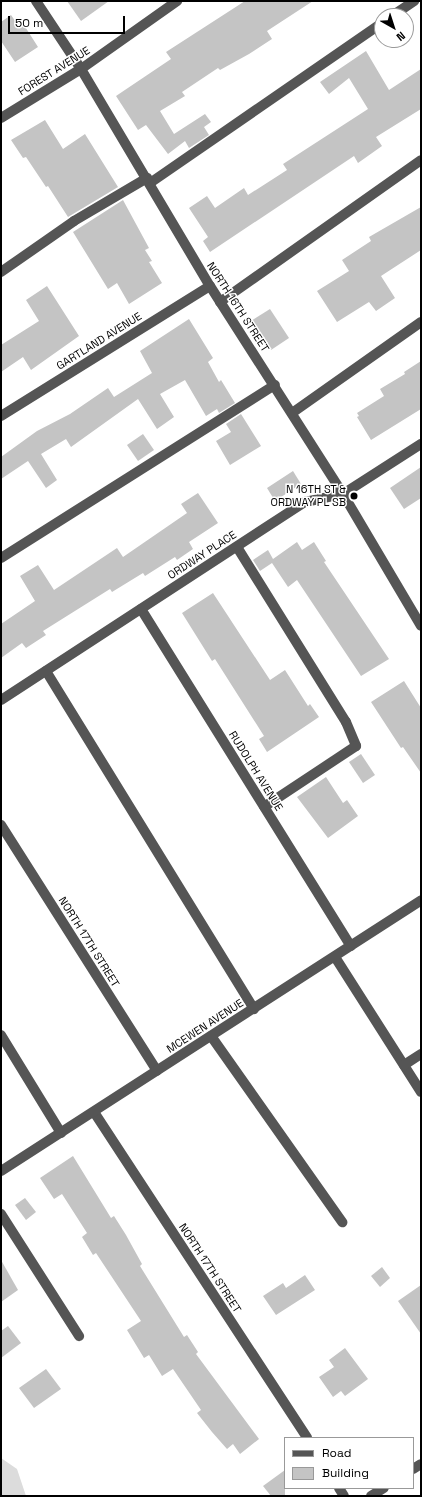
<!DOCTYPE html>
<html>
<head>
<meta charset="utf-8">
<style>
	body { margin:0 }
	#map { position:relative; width:422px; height:1497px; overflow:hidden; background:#fff; font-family:"Space Grotesk",sans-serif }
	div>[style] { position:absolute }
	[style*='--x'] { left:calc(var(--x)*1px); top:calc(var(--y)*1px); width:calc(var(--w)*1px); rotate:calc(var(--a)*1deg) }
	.green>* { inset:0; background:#dcdcdc }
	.building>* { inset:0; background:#c4c4c4 }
	.minor>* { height:10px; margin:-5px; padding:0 5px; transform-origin:5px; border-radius:5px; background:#555 }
	.dots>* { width:11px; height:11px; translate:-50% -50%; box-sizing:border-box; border:2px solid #fff; border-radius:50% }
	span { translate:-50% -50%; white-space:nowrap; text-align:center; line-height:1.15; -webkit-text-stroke:3px #fff; paint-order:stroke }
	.street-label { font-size:11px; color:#000 }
	.poi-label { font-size:11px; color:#000 }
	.right { translate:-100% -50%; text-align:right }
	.frame { position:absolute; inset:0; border:2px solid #000; pointer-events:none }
	.legend { position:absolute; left:284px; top:1437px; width:130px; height:52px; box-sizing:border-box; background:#fff; border:1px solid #999; margin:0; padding:5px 7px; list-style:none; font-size:12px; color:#000 }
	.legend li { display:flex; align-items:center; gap:8px; height:20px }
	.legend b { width:20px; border:1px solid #999 }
	.north { position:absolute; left:374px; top:8px; width:40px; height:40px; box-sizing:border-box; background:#fff; border:1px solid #999; border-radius:50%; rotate:141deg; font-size:11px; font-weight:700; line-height:16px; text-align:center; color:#000 }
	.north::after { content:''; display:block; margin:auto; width:14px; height:18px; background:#000; clip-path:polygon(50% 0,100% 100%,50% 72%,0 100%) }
	.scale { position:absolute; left:8px; top:16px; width:117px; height:18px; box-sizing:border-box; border:2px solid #000; border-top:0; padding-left:5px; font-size:12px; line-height:14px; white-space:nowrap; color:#000; -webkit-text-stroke:3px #fff; paint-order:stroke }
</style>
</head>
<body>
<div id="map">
	<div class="green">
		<i style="clip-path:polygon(1px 1458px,17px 1469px,26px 1496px,1px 1496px)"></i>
	</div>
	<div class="building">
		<i style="clip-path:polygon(67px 1px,109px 1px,81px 21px)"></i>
		<i style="clip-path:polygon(245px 1px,313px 1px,267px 31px,272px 39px,249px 54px,220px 70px,218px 68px,182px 92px,185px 96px,160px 111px,174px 134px,205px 114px,211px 122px,204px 127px,209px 135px,189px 148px,185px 141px,168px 154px,146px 125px,138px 130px,116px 96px,171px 59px,166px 52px)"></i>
		<i style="clip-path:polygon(11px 15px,20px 28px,24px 25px,38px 47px,15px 62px,1px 41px,1px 22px)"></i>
		<i style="clip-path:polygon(366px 51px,389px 90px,421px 69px,421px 109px,376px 137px,382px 146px,358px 163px,354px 156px,210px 252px,203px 241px,208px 237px,189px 208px,207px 196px,215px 208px,244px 188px,248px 195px,287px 170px,283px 164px,368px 109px,349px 78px,329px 94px,320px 82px)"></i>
		<i style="clip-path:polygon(45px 120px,63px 149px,85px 134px,118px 187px,68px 217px,48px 186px,46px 187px,26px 157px,23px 158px,11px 140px)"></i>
		<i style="clip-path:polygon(123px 200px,149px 248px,145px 250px,152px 261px,149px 262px,162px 283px,129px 304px,117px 283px,108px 289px,73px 232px)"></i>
		<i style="clip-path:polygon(421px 207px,421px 250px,381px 276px,395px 298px,376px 311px,369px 302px,337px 322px,317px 291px,349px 271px,342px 260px,371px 241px,369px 237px)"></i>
		<i style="clip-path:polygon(47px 286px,79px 336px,31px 370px,23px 357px,1px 372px,1px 345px,39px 321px,26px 300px)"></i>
		<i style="clip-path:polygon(270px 309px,289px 338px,271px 350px,251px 321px)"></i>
		<i style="clip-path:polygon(189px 319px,213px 358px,208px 362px,219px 382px,221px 380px,235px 403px,219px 413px,217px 409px,206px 416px,185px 380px,160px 394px,174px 417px,157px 429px,138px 399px,71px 447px,66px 439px,41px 454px,57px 480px,46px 488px,28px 461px,1px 479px,1px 457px,37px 431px,70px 414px,108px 388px,114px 397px,152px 373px,140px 351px)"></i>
		<i style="clip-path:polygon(421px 361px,421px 409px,371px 440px,357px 417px,359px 416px,357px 413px,384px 396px,380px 389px,405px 374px,404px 372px)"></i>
		<i style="clip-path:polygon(241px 414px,261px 446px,230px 465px,216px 441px,231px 432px,226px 424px)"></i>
		<i style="clip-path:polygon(143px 434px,154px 450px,138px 461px,127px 445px)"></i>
		<i style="clip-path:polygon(421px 467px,421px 498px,404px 509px,390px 488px)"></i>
		<i style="clip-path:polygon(293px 471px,301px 484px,275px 501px,267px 488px)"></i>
		<i style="clip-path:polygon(198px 493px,218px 523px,189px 542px,193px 549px,177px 560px,175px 557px,145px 576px,143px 573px,112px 592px,110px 589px,43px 631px,46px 635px,26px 648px,22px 643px,1px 658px,1px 624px,35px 601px,20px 576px,38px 565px,54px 590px,117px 548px,123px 557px,187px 513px,181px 504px)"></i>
		<i style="clip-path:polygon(297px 542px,302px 550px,314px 542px,326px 561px,324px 562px,389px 659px,361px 676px,297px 580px,288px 587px,272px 563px,260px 571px,253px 560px,268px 550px,273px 559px)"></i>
		<i style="clip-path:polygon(213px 593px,270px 680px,285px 670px,308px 706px,310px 704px,319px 717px,267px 752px,259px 739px,264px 736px,215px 659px,212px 661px,182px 613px)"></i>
		<i style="clip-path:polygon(404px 681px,421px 708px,421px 773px,403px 747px,401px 748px,371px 702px)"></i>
		<i style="clip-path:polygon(361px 754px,375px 775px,363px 783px,349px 762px)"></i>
		<i style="clip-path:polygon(326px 777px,343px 803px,347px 800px,358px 816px,328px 838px,297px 797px)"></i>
		<i style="clip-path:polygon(73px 1156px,111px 1218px,114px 1216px,126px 1235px,142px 1264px,140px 1266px,184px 1337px,187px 1335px,198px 1352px,196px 1354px,259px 1439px,240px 1454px,233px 1444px,227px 1449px,212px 1432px,197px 1413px,201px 1410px,173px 1369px,162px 1376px,149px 1355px,144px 1358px,127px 1330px,141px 1321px,96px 1253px,93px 1255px,82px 1237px,87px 1233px,62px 1194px,54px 1199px,40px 1178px)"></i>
		<i style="clip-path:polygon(25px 1198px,36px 1212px,26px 1220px,15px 1205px)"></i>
		<i style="clip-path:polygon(1px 1260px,18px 1290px,1px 1302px)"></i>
		<i style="clip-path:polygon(382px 1267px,390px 1278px,380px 1287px,371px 1276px)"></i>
		<i style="clip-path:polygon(305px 1275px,315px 1290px,276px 1315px,263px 1296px,283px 1283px,286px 1288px)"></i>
		<i style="clip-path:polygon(421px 1285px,421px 1334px,398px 1301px)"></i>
		<i style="clip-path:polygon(8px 1326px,21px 1343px,1px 1358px,1px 1331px)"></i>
		<i style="clip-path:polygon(345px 1348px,368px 1379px,345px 1396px,341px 1391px,333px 1397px,319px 1377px,334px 1367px,329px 1360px)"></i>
		<i style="clip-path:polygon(46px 1369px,61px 1389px,34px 1408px,19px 1388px)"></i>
		<i style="clip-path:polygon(285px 1470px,285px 1496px,271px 1496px,263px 1486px)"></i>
	</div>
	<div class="minor">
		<i style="--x:36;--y:1;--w:82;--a:56.5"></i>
		<i style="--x:81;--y:69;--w:252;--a:59.3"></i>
		<i style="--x:210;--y:286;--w:247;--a:57.4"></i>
		<i style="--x:343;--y:494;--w:153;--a:59.4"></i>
		<i style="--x:392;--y:16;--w:27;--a:-34"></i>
		<i style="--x:1;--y:118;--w:94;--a:-31.5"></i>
		<i style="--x:81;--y:69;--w:118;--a:-35.3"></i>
		<i style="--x:150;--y:183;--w:282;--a:-34.6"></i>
		<i style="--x:1;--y:272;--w:89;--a:-34.9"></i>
		<i style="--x:74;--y:221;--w:85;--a:-30.5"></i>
		<i style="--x:220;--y:302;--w:246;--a:-35.2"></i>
		<i style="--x:292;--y:413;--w:158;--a:-35.2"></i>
		<i style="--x:1;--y:416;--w:246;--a:-31.9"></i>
		<i style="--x:237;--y:547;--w:206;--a:58.1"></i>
		<i style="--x:346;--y:722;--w:26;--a:67"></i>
		<i style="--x:356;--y:746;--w:110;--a:146.5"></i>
		<i style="--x:1;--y:558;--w:324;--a:-32.3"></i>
		<i style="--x:141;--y:609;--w:397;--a:58.1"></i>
		<i style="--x:46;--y:671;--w:397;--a:58.4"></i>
		<i style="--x:1;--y:700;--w:363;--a:-33.1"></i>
		<i style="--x:305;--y:502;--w:39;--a:-12"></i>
		<i style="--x:343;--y:494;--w:93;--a:-32.7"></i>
		<i style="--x:1;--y:825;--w:291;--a:57.6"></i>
		<i style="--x:335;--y:957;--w:160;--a:57.5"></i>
		<i style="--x:1;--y:1035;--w:115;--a:58.5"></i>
		<i style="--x:211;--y:1036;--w:228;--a:54.8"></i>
		<i style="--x:404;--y:1065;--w:20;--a:-33"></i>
		<i style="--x:94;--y:1112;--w:389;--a:56.8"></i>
		<i style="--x:1;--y:1171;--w:500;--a:-32.8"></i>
		<i style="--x:1;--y:1214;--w:145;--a:57.4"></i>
		<i style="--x:413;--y:1469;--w:9;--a:-32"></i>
		<i style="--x:339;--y:1488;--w:9;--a:58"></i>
		<i style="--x:371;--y:1496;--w:15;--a:-32"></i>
	</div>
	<div class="dots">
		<i style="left:354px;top:496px;background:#000"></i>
	</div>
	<div class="street-label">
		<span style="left:54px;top:71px;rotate:-32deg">FOREST AVENUE</span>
		<span style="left:238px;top:307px;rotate:57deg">NORTH 16TH STREET</span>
		<span style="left:99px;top:341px;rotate:-32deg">GARTLAND AVENUE</span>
		<span style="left:202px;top:555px;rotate:-33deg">ORDWAY PLACE</span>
		<span style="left:256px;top:771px;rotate:58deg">RUDOLPH AVENUE</span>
		<span style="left:89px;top:942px;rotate:58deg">NORTH 17TH STREET</span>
		<span style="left:205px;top:1026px;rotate:-33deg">MCEWEN AVENUE</span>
		<span style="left:210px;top:1268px;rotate:57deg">NORTH 17TH STREET</span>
	</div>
	<div class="poi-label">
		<span class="right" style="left:346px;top:496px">N 16TH ST &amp;<br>ORDWAY PL SB</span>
	</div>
	<div class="frame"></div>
	<ul class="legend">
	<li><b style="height:5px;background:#555"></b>Road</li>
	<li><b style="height:11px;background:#c4c4c4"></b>Building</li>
	</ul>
	<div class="north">N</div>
	<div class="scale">50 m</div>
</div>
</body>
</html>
